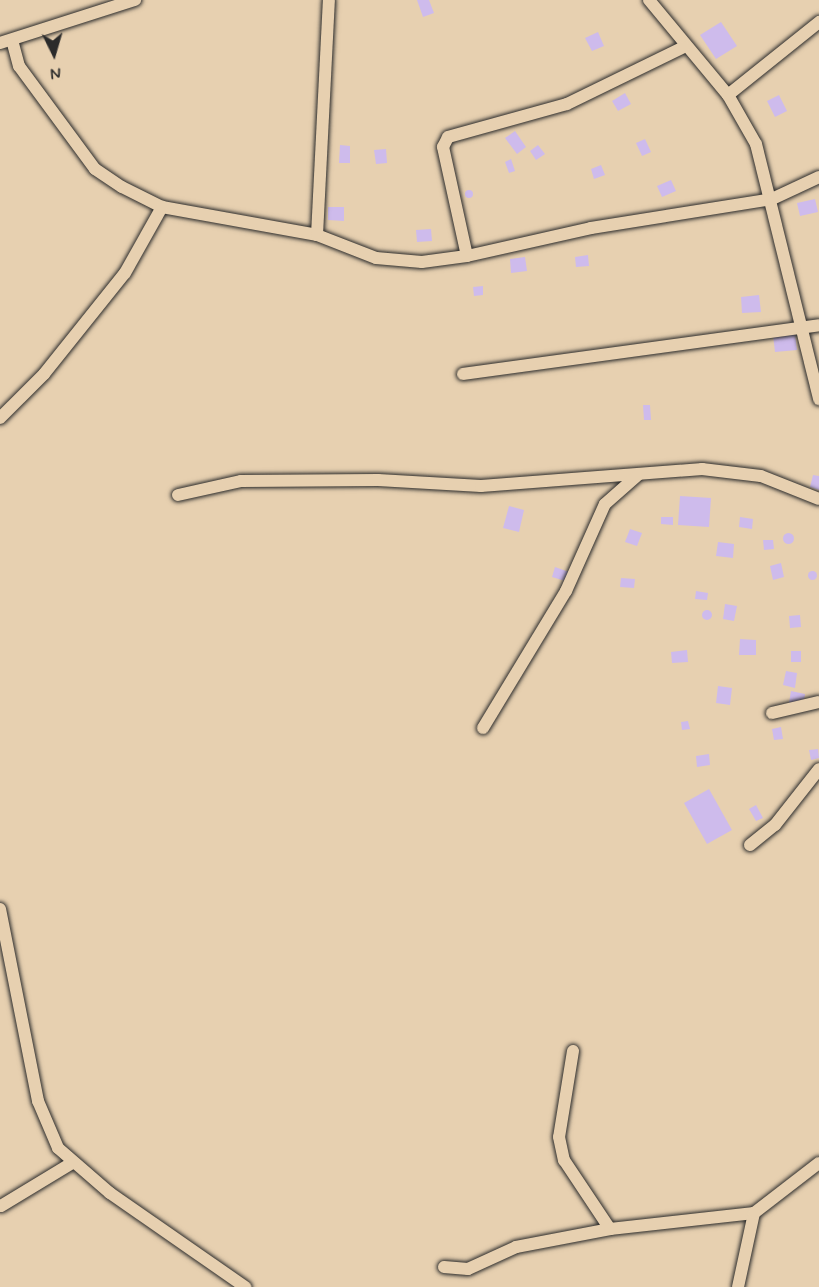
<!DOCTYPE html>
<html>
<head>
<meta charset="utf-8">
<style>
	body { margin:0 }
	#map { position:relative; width:819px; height:1287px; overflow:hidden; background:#e7d0b0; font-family:Mynerve,sans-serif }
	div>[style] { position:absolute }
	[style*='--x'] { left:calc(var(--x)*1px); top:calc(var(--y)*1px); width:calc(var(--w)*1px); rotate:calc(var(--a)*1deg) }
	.building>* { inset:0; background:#cebbec }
	.round { border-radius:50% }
	.roads { filter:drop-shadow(0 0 2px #2b2b2b) drop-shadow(0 0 2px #2b2b2b) }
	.street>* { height:12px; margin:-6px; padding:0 6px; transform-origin:6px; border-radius:6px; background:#e7d0b0 }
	span { translate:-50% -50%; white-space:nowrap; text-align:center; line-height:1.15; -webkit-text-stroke:4.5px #e7d0b0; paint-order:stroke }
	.north { position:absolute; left:24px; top:24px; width:60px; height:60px; -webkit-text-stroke:4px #e7d0b0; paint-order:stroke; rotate:175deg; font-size:16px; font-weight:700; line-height:24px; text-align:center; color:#2b2b2b }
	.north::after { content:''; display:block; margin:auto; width:21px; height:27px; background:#2b2b2b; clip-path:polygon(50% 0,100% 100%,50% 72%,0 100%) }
</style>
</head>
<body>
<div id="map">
	<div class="building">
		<i style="clip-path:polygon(417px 0,429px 0,434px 13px,423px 17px)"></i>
		<i style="clip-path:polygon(721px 22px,737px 46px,716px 59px,700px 35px)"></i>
		<i style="clip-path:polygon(598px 32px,604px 46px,592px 51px,585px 38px)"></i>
		<i style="clip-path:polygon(625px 93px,631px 104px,618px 111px,612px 101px)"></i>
		<i style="clip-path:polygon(779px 95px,787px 111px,775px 117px,767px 101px)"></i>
		<i style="clip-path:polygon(515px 131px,526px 147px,517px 154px,505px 138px)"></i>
		<i style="clip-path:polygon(645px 139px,651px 152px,642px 156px,636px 143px)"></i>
		<i style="clip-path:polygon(340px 145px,350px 146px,350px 163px,339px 163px)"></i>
		<i style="clip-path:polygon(538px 145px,545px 154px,536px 160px,530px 151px)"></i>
		<i style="clip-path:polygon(386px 149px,387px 163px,376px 164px,374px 150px)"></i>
		<i style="clip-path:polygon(511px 159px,515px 171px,509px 173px,505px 162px)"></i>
		<i style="clip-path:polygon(601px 165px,605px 175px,594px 179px,591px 169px)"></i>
		<i style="clip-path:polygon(671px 180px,676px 191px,662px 197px,657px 186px)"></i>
		<i class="round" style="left:465px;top:190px;width:8px;height:8px"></i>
		<i style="clip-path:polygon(815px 199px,818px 212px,800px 216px,797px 203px)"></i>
		<i style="clip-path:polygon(328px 207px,344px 207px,344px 221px,328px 220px)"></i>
		<i style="clip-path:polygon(431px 229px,432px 241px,417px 242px,416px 230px)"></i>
		<i style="clip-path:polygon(588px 255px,589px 266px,576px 267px,575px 257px)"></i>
		<i style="clip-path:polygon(525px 257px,527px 271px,511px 273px,510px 259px)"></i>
		<i style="clip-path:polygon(483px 286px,483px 295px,474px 296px,473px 287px)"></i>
		<i style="clip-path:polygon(759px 295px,761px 312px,742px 313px,741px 297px)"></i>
		<i style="clip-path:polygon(795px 333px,797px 350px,775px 352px,773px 335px)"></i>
		<i style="clip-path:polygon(643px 405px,650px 405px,651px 420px,644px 420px)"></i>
		<i style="clip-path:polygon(813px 475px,819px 476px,819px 490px,810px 487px)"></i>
		<i style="clip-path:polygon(680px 496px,711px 498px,709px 527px,678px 525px)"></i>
		<i style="clip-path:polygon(509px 506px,524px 510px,519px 532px,503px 528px)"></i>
		<i style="clip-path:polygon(661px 517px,673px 517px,673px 525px,661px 524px)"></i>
		<i style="clip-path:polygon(740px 517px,753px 519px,752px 529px,739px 527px)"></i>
		<i style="clip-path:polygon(630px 529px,642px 533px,637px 546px,625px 542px)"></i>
		<i class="round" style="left:782.5px;top:532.5px;width:11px;height:11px"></i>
		<i style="clip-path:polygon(763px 540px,773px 540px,774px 549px,764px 550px)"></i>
		<i style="clip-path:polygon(718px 542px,734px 544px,733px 558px,716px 556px)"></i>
		<i style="clip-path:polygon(781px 563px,784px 577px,773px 580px,770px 566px)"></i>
		<i style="clip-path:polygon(555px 567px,569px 572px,565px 581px,552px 577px)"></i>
		<i class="round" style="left:807.5px;top:570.5px;width:9px;height:9px"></i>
		<i style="clip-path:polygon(621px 578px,635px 579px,634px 588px,620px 587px)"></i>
		<i style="clip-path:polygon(696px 591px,708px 593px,707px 600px,695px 599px)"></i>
		<i style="clip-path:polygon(725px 604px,737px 606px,734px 621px,723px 619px)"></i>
		<i class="round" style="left:702px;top:610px;width:10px;height:10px"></i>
		<i style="clip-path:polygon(800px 615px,801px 627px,790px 628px,789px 616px)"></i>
		<i style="clip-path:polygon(740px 639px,756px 640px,756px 655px,739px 655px)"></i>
		<i style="clip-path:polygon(687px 650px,688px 662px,672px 663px,671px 652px)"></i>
		<i style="clip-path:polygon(791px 651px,801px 651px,801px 662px,791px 662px)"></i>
		<i style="clip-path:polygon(786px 671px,797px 673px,795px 688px,783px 685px)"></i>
		<i style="clip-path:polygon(718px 686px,732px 688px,730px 705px,716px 703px)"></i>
		<i style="clip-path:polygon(791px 691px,805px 694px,803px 706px,789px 703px)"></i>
		<i style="clip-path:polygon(688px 721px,690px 729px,682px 730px,681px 722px)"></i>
		<i style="clip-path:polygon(781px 727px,783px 739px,774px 740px,772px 729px)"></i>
		<i style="clip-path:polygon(818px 749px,819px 758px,811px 760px,809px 750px)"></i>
		<i style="clip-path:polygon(709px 754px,710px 765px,697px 767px,696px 756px)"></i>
		<i style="clip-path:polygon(709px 789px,732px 830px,707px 844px,684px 803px)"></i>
		<i style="clip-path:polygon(756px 805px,763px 818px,756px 821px,749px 809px)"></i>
	</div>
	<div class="roads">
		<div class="street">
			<i style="--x:649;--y:0;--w:124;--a:50.3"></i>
			<i style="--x:728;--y:95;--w:56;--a:60.3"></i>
			<i style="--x:756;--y:144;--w:263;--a:76.1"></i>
			<i style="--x:12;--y:40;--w:27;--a:75"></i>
			<i style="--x:19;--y:66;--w:128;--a:53.6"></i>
			<i style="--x:95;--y:169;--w:32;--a:34"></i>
			<i style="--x:122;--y:187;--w:45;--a:26.6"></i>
			<i style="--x:162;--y:207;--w:158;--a:10.2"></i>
			<i style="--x:317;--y:235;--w:63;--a:21.3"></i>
			<i style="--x:376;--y:258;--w:46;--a:5"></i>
			<i style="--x:422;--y:262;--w:45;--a:-7.6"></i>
			<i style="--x:467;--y:256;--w:127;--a:-12.7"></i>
			<i style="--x:591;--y:228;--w:183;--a:-9.1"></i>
			<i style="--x:772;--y:199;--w:52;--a:-25.1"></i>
			<i style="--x:0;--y:43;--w:142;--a:-17.7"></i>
			<i style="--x:728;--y:95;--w:117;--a:-38.7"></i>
			<i style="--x:317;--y:235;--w:235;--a:-87.1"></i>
			<i style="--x:467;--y:256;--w:112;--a:-102.4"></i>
			<i style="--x:443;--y:147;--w:11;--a:-63"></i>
			<i style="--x:448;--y:137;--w:123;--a:-15.5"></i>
			<i style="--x:567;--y:104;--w:130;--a:-26"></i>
			<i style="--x:463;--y:374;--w:359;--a:-7.8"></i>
			<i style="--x:0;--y:418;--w:62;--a:-45"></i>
			<i style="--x:44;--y:374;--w:129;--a:-51.3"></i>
			<i style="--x:125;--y:273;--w:76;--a:-60.7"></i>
			<i style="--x:178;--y:495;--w:65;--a:-12.5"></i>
			<i style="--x:241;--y:481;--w:137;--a:-0.4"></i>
			<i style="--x:378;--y:480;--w:103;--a:3.3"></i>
			<i style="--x:481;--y:486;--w:222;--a:-4.4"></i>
			<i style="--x:702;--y:469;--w:59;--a:6.8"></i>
			<i style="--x:761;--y:476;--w:62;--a:21.6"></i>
			<i style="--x:772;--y:713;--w:48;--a:-13.2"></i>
			<i style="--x:483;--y:728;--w:160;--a:-58.8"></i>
			<i style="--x:566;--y:591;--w:95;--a:-65.9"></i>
			<i style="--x:605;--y:504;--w:45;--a:-41.4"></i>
			<i style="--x:750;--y:845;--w:32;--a:-39"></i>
			<i style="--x:775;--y:825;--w:71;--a:-51.8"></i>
			<i style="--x:0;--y:909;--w:196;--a:78.8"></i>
			<i style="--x:38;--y:1101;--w:51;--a:66.9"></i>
			<i style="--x:58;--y:1148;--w:69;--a:40.9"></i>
			<i style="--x:110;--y:1193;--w:165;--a:34.8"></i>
			<i style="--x:573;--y:1051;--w:87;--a:99.2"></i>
			<i style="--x:559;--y:1137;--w:24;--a:78"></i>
			<i style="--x:564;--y:1160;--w:83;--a:56.3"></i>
			<i style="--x:1;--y:1206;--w:83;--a:-31.2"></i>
			<i style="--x:444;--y:1267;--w:24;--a:5"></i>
			<i style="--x:468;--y:1269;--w:53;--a:-24.6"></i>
			<i style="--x:516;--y:1247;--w:96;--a:-10.8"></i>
			<i style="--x:610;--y:1229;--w:145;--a:-6.3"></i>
			<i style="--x:738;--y:1287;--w:76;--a:-77.8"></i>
			<i style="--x:754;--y:1213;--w:82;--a:-37.6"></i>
		</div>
	</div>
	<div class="north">N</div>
</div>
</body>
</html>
